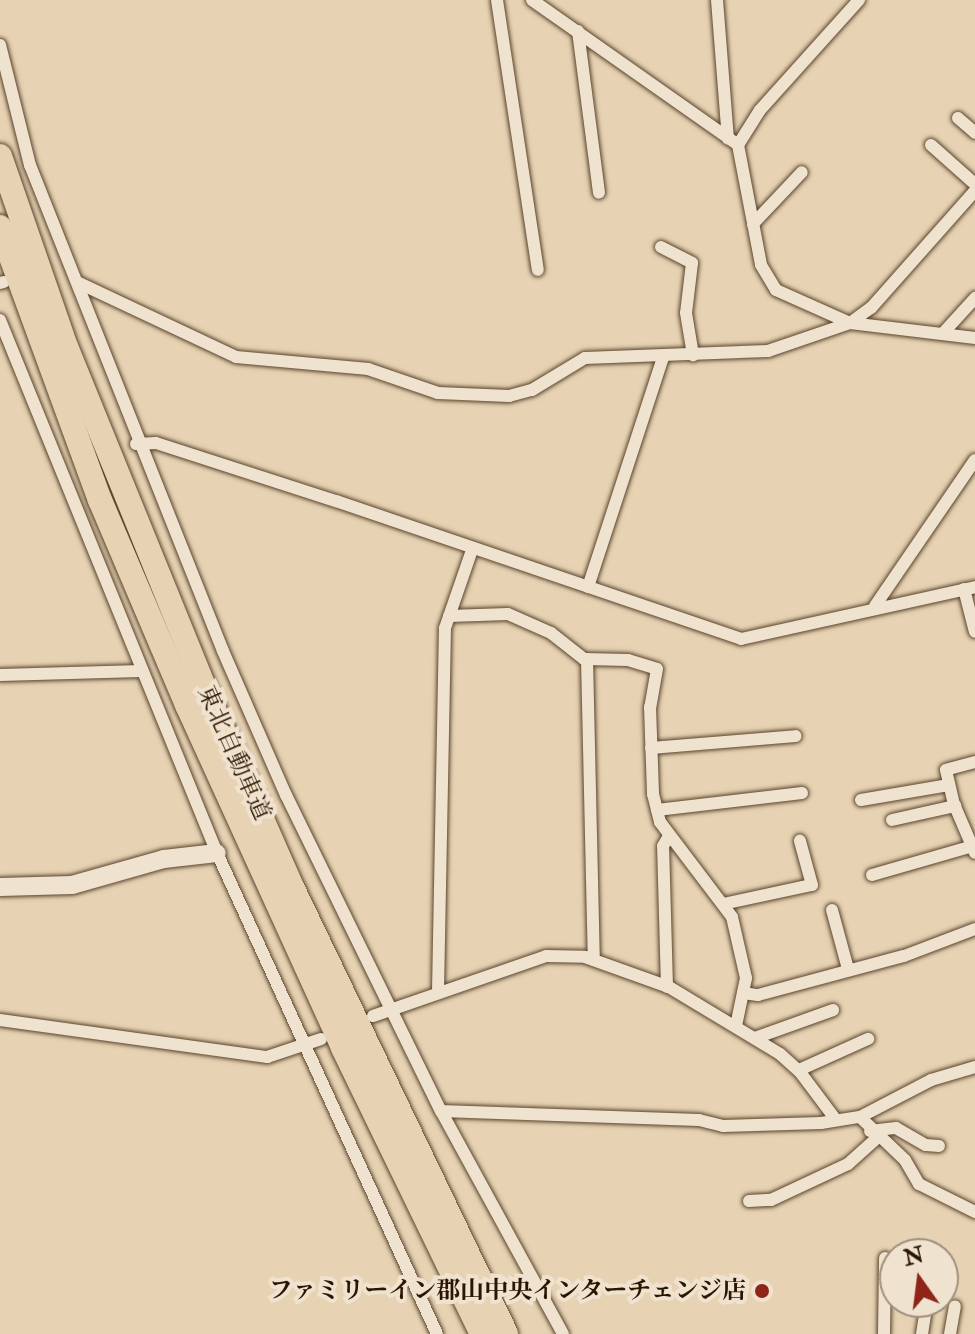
<!DOCTYPE html>
<html>
<head>
<meta charset="utf-8">
<style>
	body { margin:0 }
	#map { position:relative; width:975px; height:1334px; overflow:hidden; background:#e7d2b3; font-family:"IM FELL Double Pica","Noto Serif JP",serif }
	div>[style] { position:absolute }
	[style*='--x'] { left:calc(var(--x)*1px); top:calc(var(--y)*1px); width:calc(var(--w)*1px); rotate:calc(var(--a)*1deg) }
	.roads { filter:drop-shadow(0 0 2px #59442d) drop-shadow(0 0 2px #59442d) }
	.street>* { height:12px; margin:-6px; padding:0 6px; transform-origin:6px; border-radius:6px; background:#efe2ce }
	.secondary>* { height:18px; margin:-9px; padding:0 9px; transform-origin:9px; border-radius:9px; background:#efe2ce }
	.highway>* { height:24px; margin:-12px; padding:0 12px; transform-origin:12px; border-radius:12px; background:#e7d2b3 }
	.dots>* { width:22px; height:22px; translate:-50% -50%; box-sizing:border-box; border:4px solid #efe2ce; border-radius:50% }
	span { translate:-50% -50%; white-space:nowrap; text-align:center; line-height:1.15; -webkit-text-stroke:8px #efe2ce; paint-order:stroke }
	.street-label { font-size:24px; color:#2a1500 }
	.poi-label { font-size:24px; color:#2a1500; font-weight:700 }
	.right { translate:-100% -50%; text-align:right }
	.north { position:absolute; left:879px; top:1238px; width:80px; height:80px; box-sizing:border-box; background:#efe2ce; border:2px solid #a0907c; border-radius:50%; rotate:346deg; font-size:22px; font-weight:700; line-height:32px; text-align:center; color:#2a1500 }
	.north::after { content:''; display:block; margin:auto; width:28px; height:36px; background:#8f2418; clip-path:polygon(50% 0,100% 100%,50% 72%,0 100%) }
</style>
</head>
<body>
<div id="map">
	<div class="roads">
		<div class="street">
			<i style="--x:497;--y:0;--w:273;--a:81.4"></i>
			<i style="--x:532;--y:0;--w:252;--a:35.1"></i>
			<i style="--x:738;--y:145;--w:122;--a:79.1"></i>
			<i style="--x:761;--y:265;--w:29;--a:59"></i>
			<i style="--x:776;--y:290;--w:81;--a:24"></i>
			<i style="--x:850;--y:323;--w:126;--a:6.8"></i>
			<i style="--x:717;--y:0;--w:139;--a:85.5"></i>
			<i style="--x:578;--y:31;--w:163;--a:82.6"></i>
			<i style="--x:0;--y:45;--w:124;--a:76"></i>
			<i style="--x:30;--y:165;--w:523;--a:68.34"></i>
			<i style="--x:223;--y:651;--w:157;--a:66.4"></i>
			<i style="--x:286;--y:795;--w:352;--a:63.9"></i>
			<i style="--x:441;--y:1111;--w:254;--a:61.3"></i>
			<i style="--x:958;--y:118;--w:23;--a:41"></i>
			<i style="--x:738;--y:145;--w:41;--a:-57.8"></i>
			<i style="--x:760;--y:110;--w:148;--a:-48"></i>
			<i style="--x:931;--y:145;--w:59;--a:41.6"></i>
			<i style="--x:753;--y:224;--w:71;--a:-46.7"></i>
			<i style="--x:661;--y:247;--w:35;--a:27"></i>
			<i style="--x:692;--y:263;--w:50;--a:96.8"></i>
			<i style="--x:686;--y:313;--w:43;--a:80.5"></i>
			<i style="--x:0;--y:283;--w:4;--a:-14"></i>
			<i style="--x:79;--y:283;--w:174;--a:25.2"></i>
			<i style="--x:236;--y:357;--w:133;--a:5.2"></i>
			<i style="--x:368;--y:369;--w:74;--a:18.9"></i>
			<i style="--x:438;--y:393;--w:71;--a:2.4"></i>
			<i style="--x:509;--y:396;--w:24;--a:-15"></i>
			<i style="--x:532;--y:390;--w:62;--a:-31.1"></i>
			<i style="--x:585;--y:358;--w:183;--a:-2.2"></i>
			<i style="--x:768;--y:351;--w:87;--a:-18.9"></i>
			<i style="--x:850;--y:323;--w:26;--a:-36"></i>
			<i style="--x:871;--y:308;--w:157;--a:-48.4"></i>
			<i style="--x:0;--y:320;--w:575;--a:67.85"></i>
			<i style="--x:217;--y:853;--w:529;--a:65.42"></i>
			<i style="--x:945;--y:331;--w:45;--a:-47.7"></i>
			<i style="--x:136;--y:444;--w:20;--a:-3"></i>
			<i style="--x:156;--y:443;--w:189;--a:17.9"></i>
			<i style="--x:336;--y:501;--w:428;--a:18.8"></i>
			<i style="--x:741;--y:639;--w:240;--a:-12.5"></i>
			<i style="--x:588;--y:587;--w:242;--a:-71.9"></i>
			<i style="--x:964;--y:589;--w:44;--a:75.7"></i>
			<i style="--x:875;--y:606;--w:177;--a:-55.6"></i>
			<i style="--x:449;--y:616;--w:59;--a:-1.9"></i>
			<i style="--x:508;--y:614;--w:47;--a:23.8"></i>
			<i style="--x:551;--y:633;--w:42;--a:38.2"></i>
			<i style="--x:584;--y:659;--w:44;--a:1.3"></i>
			<i style="--x:628;--y:660;--w:30;--a:17"></i>
			<i style="--x:657;--y:669;--w:39;--a:100"></i>
			<i style="--x:650;--y:707;--w:87;--a:88"></i>
			<i style="--x:653;--y:794;--w:29;--a:76"></i>
			<i style="--x:660;--y:822;--w:119;--a:52.8"></i>
			<i style="--x:732;--y:917;--w:63;--a:77.1"></i>
			<i style="--x:746;--y:978;--w:49;--a:101.8"></i>
			<i style="--x:587;--y:659;--w:301;--a:88.7"></i>
			<i style="--x:0;--y:675;--w:141;--a:-1.6"></i>
			<i style="--x:651;--y:748;--w:145;--a:-4.7"></i>
			<i style="--x:975;--y:762;--w:30;--a:165"></i>
			<i style="--x:946;--y:770;--w:35;--a:77"></i>
			<i style="--x:954;--y:804;--w:53;--a:66.8"></i>
			<i style="--x:861;--y:800;--w:89;--a:-9.7"></i>
			<i style="--x:657;--y:810;--w:146;--a:-6.7"></i>
			<i style="--x:892;--y:820;--w:65;--a:-12.5"></i>
			<i style="--x:872;--y:875;--w:105;--a:-16"></i>
			<i style="--x:723;--y:904;--w:91;--a:-12.1"></i>
			<i style="--x:812;--y:885;--w:46;--a:-105.3"></i>
			<i style="--x:832;--y:910;--w:61;--a:74.8"></i>
			<i style="--x:667;--y:987;--w:141;--a:-91.6"></i>
			<i style="--x:663;--y:846;--w:12;--a:-59"></i>
			<i style="--x:438;--y:991;--w:363;--a:-88.9"></i>
			<i style="--x:445;--y:628;--w:83;--a:-70.9"></i>
			<i style="--x:743;--y:993;--w:15;--a:8"></i>
			<i style="--x:758;--y:995;--w:151;--a:-15"></i>
			<i style="--x:904;--y:956;--w:76;--a:-20.8"></i>
			<i style="--x:373;--y:1016;--w:183;--a:-19.1"></i>
			<i style="--x:546;--y:956;--w:39;--a:1"></i>
			<i style="--x:585;--y:957;--w:89;--a:19.7"></i>
			<i style="--x:669;--y:987;--w:130;--a:31.1"></i>
			<i style="--x:780;--y:1054;--w:27;--a:42"></i>
			<i style="--x:800;--y:1072;--w:60;--a:53.1"></i>
			<i style="--x:0;--y:1020;--w:270;--a:7.9"></i>
			<i style="--x:267;--y:1057;--w:57;--a:-18.4"></i>
			<i style="--x:755;--y:1038;--w:83;--a:-19.7"></i>
			<i style="--x:799;--y:1070;--w:76;--a:-24.2"></i>
			<i style="--x:441;--y:1111;--w:258;--a:2"></i>
			<i style="--x:699;--y:1120;--w:25;--a:14"></i>
			<i style="--x:723;--y:1126;--w:98;--a:-1.8"></i>
			<i style="--x:821;--y:1123;--w:39;--a:-9"></i>
			<i style="--x:860;--y:1117;--w:80;--a:-27.5"></i>
			<i style="--x:931;--y:1080;--w:46;--a:-16.5"></i>
			<i style="--x:860;--y:1117;--w:62;--a:43.7"></i>
			<i style="--x:905;--y:1160;--w:28;--a:60"></i>
			<i style="--x:919;--y:1184;--w:63;--a:26.6"></i>
			<i style="--x:870;--y:1131;--w:26;--a:-7"></i>
			<i style="--x:896;--y:1128;--w:34;--a:30"></i>
			<i style="--x:926;--y:1145;--w:13;--a:4"></i>
			<i style="--x:749;--y:1201;--w:22;--a:-3"></i>
			<i style="--x:771;--y:1200;--w:85;--a:-25.1"></i>
			<i style="--x:848;--y:1164;--w:40;--a:-42"></i>
			<i style="--x:884;--y:1334;--w:76;--a:-89.2"></i>
			<i style="--x:922;--y:1334;--w:32;--a:-81"></i>
			<i style="--x:950;--y:1334;--w:28;--a:-80"></i>
		</div>
		<div class="secondary">
			<i style="--x:0;--y:887;--w:72;--a:-1.6"></i>
			<i style="--x:72;--y:885;--w:96;--a:-15.8"></i>
			<i style="--x:164;--y:859;--w:53;--a:-6.5"></i>
		</div>
		<div class="highway">
			<i style="--x:0;--y:156;--w:204;--a:70.9"></i>
			<i style="--x:67;--y:349;--w:377;--a:67.9"></i>
			<i style="--x:209;--y:698;--w:209;--a:66.3"></i>
			<i style="--x:293;--y:889;--w:493;--a:64.4"></i>
			<i style="--x:0;--y:227;--w:291;--a:69.9"></i>
			<i style="--x:100;--y:500;--w:223;--a:67"></i>
			<i style="--x:187;--y:705;--w:377;--a:65.5"></i>
			<i style="--x:343;--y:1048;--w:318;--a:64.1"></i>
		</div>
	</div>
	<div class="dots">
		<i style="left:762px;top:1291px;background:#8f2418"></i>
	</div>
	<div class="street-label">
		<span style="left:234px;top:753px;rotate:66deg">東北自動車道</span>
	</div>
	<div class="poi-label">
		<span class="right" style="left:746px;top:1291px">ファミリーイン郡山中央インターチェンジ店</span>
	</div>
	<div class="north">N</div>
</div>
</body>
</html>
